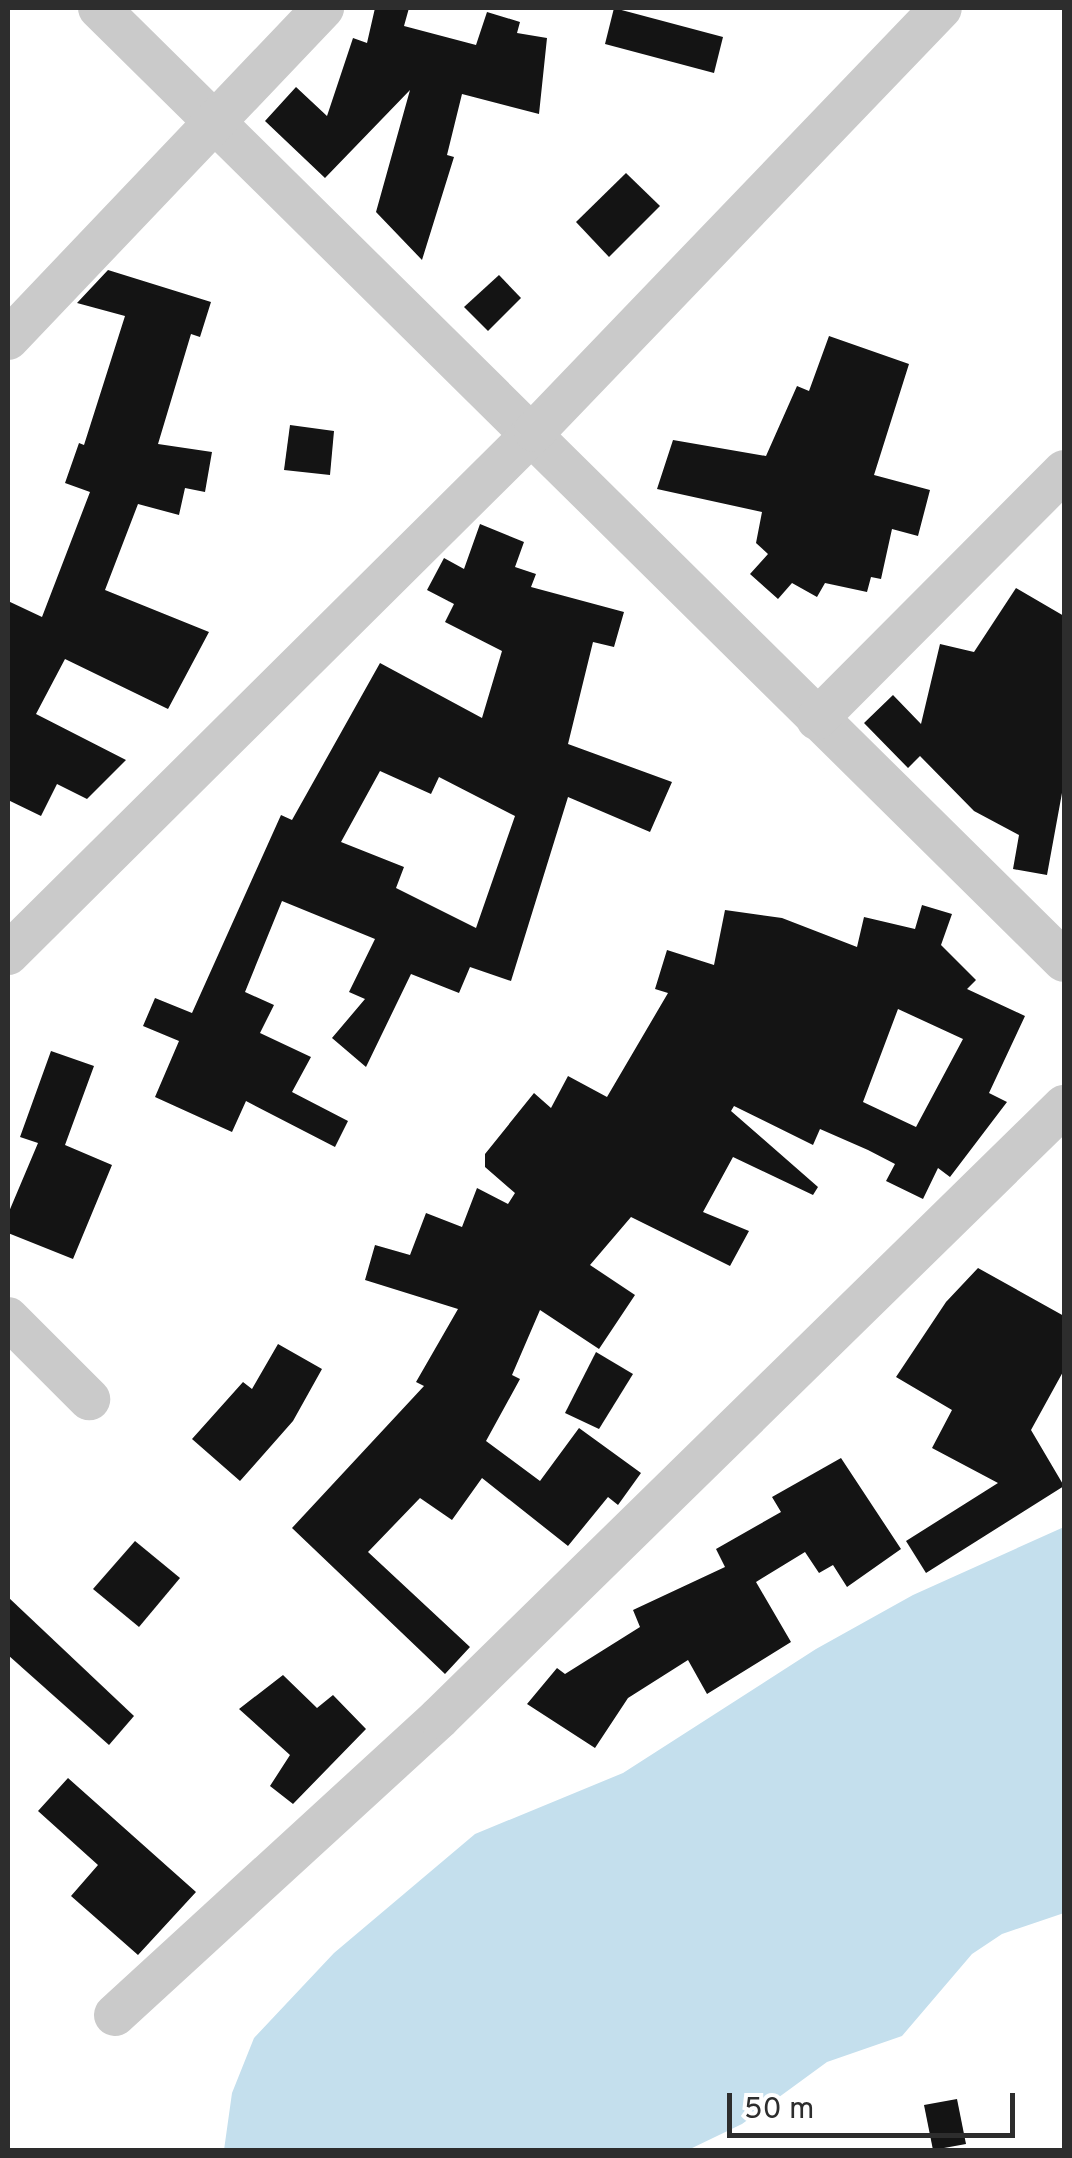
<!DOCTYPE html>
<html>
<head>
<meta charset="utf-8">
<style>
	body { margin:0 }
	#map { position:relative; width:1072px; height:2158px; overflow:hidden; background:#fff; font-family:Overpass,sans-serif }
	div>[style] { position:absolute }
	[style*='--x'] { left:calc(var(--x)*1px); top:calc(var(--y)*1px); width:calc(var(--w)*1px); rotate:calc(var(--a)*1deg) }
	.water>* { inset:0; background:#c4dfed }
	.building>* { inset:0; background:#141414 }
	.minor>* { height:42px; margin:-21px; padding:0 21px; transform-origin:21px; border-radius:21px; background:#cacaca }
	span { translate:-50% -50%; white-space:nowrap; text-align:center; line-height:1.15; -webkit-text-stroke:10px #fff; paint-order:stroke }
	.frame { position:absolute; inset:0; border:10px solid #2d2d2d; pointer-events:none }
	.scale { position:absolute; left:727px; top:2093px; width:288px; height:45px; box-sizing:border-box; border:5px solid #2d2d2d; border-top:0; padding-left:12px; font-size:30px; line-height:35px; white-space:nowrap; color:#2d2d2d; -webkit-text-stroke:8px #fff; paint-order:stroke }
</style>
</head>
<body>
<div id="map">
	<div class="water">
		<i style="clip-path:polygon(1064px 1527px,1064px 1913px,1002px 1934px,972px 1954px,902px 2036px,827px 2062px,742px 2124px,688px 2150px,224px 2150px,232px 2093px,254px 2038px,334px 1953px,475px 1834px,623px 1773px,816px 1649px,913px 1595px)"></i>
	</div>
	<div class="building">
		<i style="clip-path:polygon(375px 8px,409px 8px,404px 26px,476px 45px,487px 12px,520px 22px,517px 33px,547px 38px,539px 114px,462px 94px,447px 155px,454px 157px,422px 260px,376px 212px,410px 90px,325px 178px,265px 121px,296px 87px,327px 116px,353px 38px,367px 43px)"></i>
		<i style="clip-path:polygon(614px 8px,723px 37px,714px 73px,605px 44px)"></i>
		<i style="clip-path:polygon(626px 173px,660px 206px,609px 257px,576px 222px)"></i>
		<i style="clip-path:polygon(108px 270px,211px 302px,200px 337px,191px 334px,158px 444px,212px 452px,205px 492px,185px 488px,179px 515px,138px 504px,105px 590px,209px 632px,168px 709px,65px 659px,36px 714px,126px 760px,87px 799px,57px 784px,41px 816px,8px 800px,8px 601px,42px 617px,90px 492px,65px 483px,79px 443px,84px 445px,125px 316px,77px 303px)"></i>
		<i style="clip-path:polygon(499px 275px,521px 298px,488px 331px,464px 307px)"></i>
		<i style="clip-path:polygon(829px 336px,909px 364px,874px 475px,930px 490px,918px 536px,892px 529px,881px 579px,871px 577px,867px 592px,825px 583px,817px 597px,792px 583px,778px 599px,750px 574px,768px 554px,756px 543px,762px 512px,657px 489px,673px 440px,766px 456px,797px 386px,809px 391px)"></i>
		<i style="clip-path:polygon(290px 425px,334px 431px,330px 475px,284px 470px)"></i>
		<i style="clip-path:polygon(evenodd,480px 524px,524px 542px,515px 567px,536px 574px,531px 587px,624px 612px,614px 647px,593px 642px,568px 744px,672px 782px,650px 832px,568px 797px,511px 981px,470px 967px,459px 993px,411px 974px,366px 1067px,332px 1038px,365px 999px,349px 992px,375px 939px,282px 901px,245px 992px,274px 1005px,260px 1033px,311px 1057px,292px 1092px,348px 1121px,335px 1147px,246px 1101px,232px 1132px,155px 1097px,179px 1041px,143px 1026px,155px 998px,192px 1013px,281px 815px,292px 820px,380px 663px,482px 718px,502px 651px,445px 622px,454px 604px,427px 590px,444px 558px,464px 569px,480px 524px,380px 771px,431px 794px,439px 777px,515px 816px,476px 928px,396px 888px,404px 867px,341px 842px,380px 771px)"></i>
		<i style="clip-path:polygon(1016px 588px,1064px 616px,1064px 782px,1047px 875px,1013px 869px,1019px 835px,974px 811px,920px 756px,908px 768px,864px 723px,893px 695px,921px 724px,940px 644px,974px 652px)"></i>
		<i style="clip-path:polygon(evenodd,922px 905px,952px 914px,941px 945px,976px 980px,967px 989px,1025px 1016px,989px 1093px,1007px 1102px,950px 1177px,938px 1168px,923px 1199px,886px 1181px,895px 1164px,868px 1150px,820px 1129px,813px 1145px,734px 1106px,731px 1111px,818px 1187px,813px 1195px,733px 1157px,703px 1212px,749px 1231px,730px 1266px,631px 1217px,590px 1265px,635px 1295px,599px 1349px,540px 1310px,512px 1375px,520px 1379px,486px 1441px,540px 1481px,579px 1428px,641px 1473px,618px 1505px,608px 1497px,568px 1546px,482px 1478px,452px 1520px,420px 1498px,368px 1552px,470px 1647px,445px 1674px,292px 1528px,424px 1386px,416px 1382px,458px 1309px,365px 1280px,375px 1245px,410px 1255px,426px 1213px,462px 1227px,477px 1188px,508px 1204px,515px 1193px,485px 1167px,485px 1154px,534px 1093px,551px 1108px,568px 1076px,607px 1097px,668px 993px,655px 989px,667px 950px,714px 965px,725px 910px,782px 918px,857px 947px,864px 917px,915px 929px,922px 905px,898px 1009px,963px 1039px,916px 1127px,863px 1102px,898px 1009px)"></i>
		<i style="clip-path:polygon(51px 1051px,94px 1066px,65px 1145px,112px 1165px,73px 1259px,8px 1233px,8px 1214px,38px 1143px,20px 1137px)"></i>
		<i style="clip-path:polygon(978px 1268px,1064px 1316px,1064px 1370px,1031px 1430px,1064px 1486px,926px 1573px,906px 1541px,998px 1483px,932px 1448px,952px 1410px,896px 1377px,946px 1302px)"></i>
		<i style="clip-path:polygon(278px 1344px,322px 1369px,293px 1421px,240px 1481px,192px 1439px,243px 1382px,252px 1389px)"></i>
		<i style="clip-path:polygon(596px 1352px,633px 1374px,599px 1429px,565px 1413px)"></i>
		<i style="clip-path:polygon(841px 1458px,901px 1549px,847px 1587px,833px 1565px,819px 1573px,805px 1552px,756px 1582px,791px 1642px,707px 1694px,688px 1660px,628px 1698px,595px 1748px,527px 1704px,557px 1668px,565px 1674px,640px 1627px,633px 1610px,725px 1567px,716px 1549px,781px 1512px,772px 1497px)"></i>
		<i style="clip-path:polygon(135px 1541px,180px 1578px,139px 1627px,93px 1589px)"></i>
		<i style="clip-path:polygon(8px 1597px,134px 1716px,109px 1745px,8px 1655px)"></i>
		<i style="clip-path:polygon(283px 1675px,317px 1708px,333px 1695px,366px 1729px,293px 1804px,270px 1786px,290px 1755px,239px 1709px)"></i>
		<i style="clip-path:polygon(68px 1778px,196px 1892px,138px 1955px,71px 1896px,98px 1865px,38px 1811px)"></i>
		<i style="clip-path:polygon(957px 2099px,966px 2144px,933px 2150px,924px 2105px)"></i>
	</div>
	<div class="minor">
		<i style="--x:99;--y:8;--w:1356;--a:44.64"></i>
		<i style="--x:8;--y:339;--w:457;--a:-46.4"></i>
		<i style="--x:817;--y:719;--w:350;--a:-45.1"></i>
		<i style="--x:8;--y:954;--w:742;--a:-44.78"></i>
		<i style="--x:535;--y:431;--w:586;--a:-46.17"></i>
		<i style="--x:8;--y:1318;--w:115;--a:45"></i>
		<i style="--x:115;--y:2015;--w:440;--a:-42.5"></i>
		<i style="--x:439;--y:1718;--w:875;--a:-44.4"></i>
	</div>
	<div class="frame"></div>
	<div class="scale">50 m</div>
</div>
</body>
</html>
